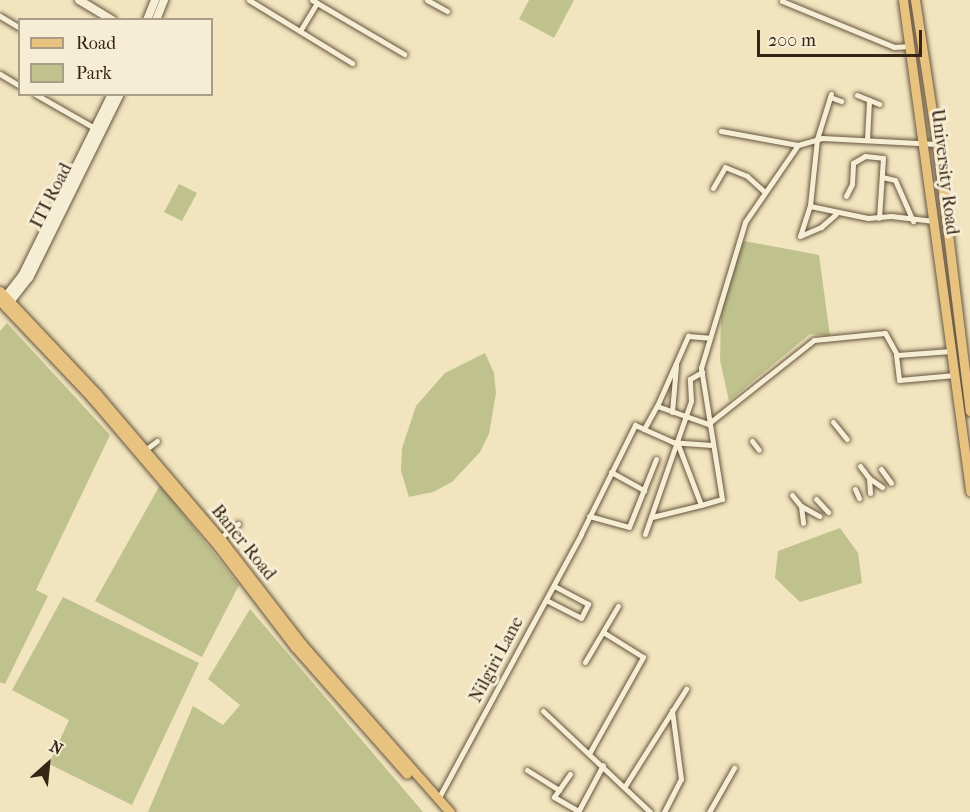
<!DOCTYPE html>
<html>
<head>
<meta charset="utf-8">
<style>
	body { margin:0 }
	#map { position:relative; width:970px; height:812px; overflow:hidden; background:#f1e4be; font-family:"IM FELL French Canon",serif }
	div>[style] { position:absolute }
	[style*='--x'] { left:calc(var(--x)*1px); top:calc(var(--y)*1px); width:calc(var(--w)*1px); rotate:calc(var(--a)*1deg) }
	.green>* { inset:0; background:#c0c28e }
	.roads { filter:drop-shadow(0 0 2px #65543e) drop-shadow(0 0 2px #65543e) }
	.street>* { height:5px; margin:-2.5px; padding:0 2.5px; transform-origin:2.5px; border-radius:2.5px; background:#f6edd5 }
	.secondary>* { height:8px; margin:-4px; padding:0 4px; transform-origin:4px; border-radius:4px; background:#f6edd5 }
	.primary>* { height:9px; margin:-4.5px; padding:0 4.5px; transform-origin:4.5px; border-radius:4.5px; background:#e8c27f }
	span { translate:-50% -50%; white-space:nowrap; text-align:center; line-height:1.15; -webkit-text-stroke:6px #f6edd5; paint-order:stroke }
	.street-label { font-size:18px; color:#362414 }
	.legend { position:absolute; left:18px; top:18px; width:195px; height:78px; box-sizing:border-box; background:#f6edd5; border:2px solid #a99d88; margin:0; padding:8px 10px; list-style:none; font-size:18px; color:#362414 }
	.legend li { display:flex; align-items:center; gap:12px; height:30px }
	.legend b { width:30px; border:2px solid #a99d88 }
	.north { position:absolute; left:18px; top:734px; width:60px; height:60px; -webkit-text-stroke:4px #f6edd5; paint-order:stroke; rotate:27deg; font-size:16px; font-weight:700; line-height:24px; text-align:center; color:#362414 }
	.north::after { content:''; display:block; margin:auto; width:21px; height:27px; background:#362414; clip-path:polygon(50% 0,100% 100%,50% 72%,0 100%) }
	.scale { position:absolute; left:757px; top:30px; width:165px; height:27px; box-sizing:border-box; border:3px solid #362414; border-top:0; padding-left:8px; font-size:18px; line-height:21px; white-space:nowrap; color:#362414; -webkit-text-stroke:4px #f6edd5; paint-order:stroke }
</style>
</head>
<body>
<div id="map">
	<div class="green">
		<i style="clip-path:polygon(529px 0,574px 0,554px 38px,519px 19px)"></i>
		<i style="clip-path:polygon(179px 184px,197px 193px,182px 221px,164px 212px)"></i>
		<i style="clip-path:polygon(744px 241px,819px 255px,830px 336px,810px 334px,729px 401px,720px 360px,721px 316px,734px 255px)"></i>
		<i style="clip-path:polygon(7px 323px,110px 435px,36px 590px,48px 596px,5px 684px,0 682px,0 331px)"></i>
		<i style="clip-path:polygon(485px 353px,494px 373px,496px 393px,489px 434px,480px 452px,452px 482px,433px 492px,409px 497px,401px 471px,402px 448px,416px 406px,445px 373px)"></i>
		<i style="clip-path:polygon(160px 485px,239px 585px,202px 657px,95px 601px)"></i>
		<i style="clip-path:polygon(840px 528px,858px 553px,862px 583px,800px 602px,775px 578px,778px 551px)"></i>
		<i style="clip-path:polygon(63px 597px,199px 663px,132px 805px,49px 764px,69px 720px,12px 690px)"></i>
		<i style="clip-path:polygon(250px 609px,423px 812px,148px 812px,193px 706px,223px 725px,240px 705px,208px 679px)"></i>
	</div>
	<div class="roads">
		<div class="street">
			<i style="--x:249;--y:0;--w:121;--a:31.5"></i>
			<i style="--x:312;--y:0;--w:107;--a:30.4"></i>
			<i style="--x:427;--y:0;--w:23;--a:29"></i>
			<i style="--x:782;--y:1;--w:121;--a:22.3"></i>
			<i style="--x:894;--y:47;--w:16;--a:-4"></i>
			<i style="--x:0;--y:16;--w:23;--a:31"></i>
			<i style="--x:300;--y:31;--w:33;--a:-59"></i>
			<i style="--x:0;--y:74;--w:23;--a:31"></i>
			<i style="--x:35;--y:94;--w:70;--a:29.8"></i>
			<i style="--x:831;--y:94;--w:47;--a:107.3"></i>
			<i style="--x:817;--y:139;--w:67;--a:96"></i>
			<i style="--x:810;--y:206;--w:59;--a:11.7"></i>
			<i style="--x:868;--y:218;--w:23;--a:-5"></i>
			<i style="--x:891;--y:216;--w:43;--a:6.6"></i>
			<i style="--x:857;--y:95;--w:24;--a:22"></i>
			<i style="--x:830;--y:97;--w:12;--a:20"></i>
			<i style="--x:721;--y:131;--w:78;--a:10.3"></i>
			<i style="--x:867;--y:140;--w:40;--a:-87.1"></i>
			<i style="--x:882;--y:177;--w:13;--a:13"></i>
			<i style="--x:895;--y:180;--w:45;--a:66.3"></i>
			<i style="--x:713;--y:188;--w:24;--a:-60"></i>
			<i style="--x:725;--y:167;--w:24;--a:22"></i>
			<i style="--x:747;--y:176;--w:24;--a:42"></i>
			<i style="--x:846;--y:196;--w:13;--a:-63"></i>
			<i style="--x:852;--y:184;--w:21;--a:-87"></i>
			<i style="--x:853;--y:163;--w:14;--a:-30"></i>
			<i style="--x:865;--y:156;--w:18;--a:6"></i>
			<i style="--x:883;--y:158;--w:60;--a:93.8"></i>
			<i style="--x:800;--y:236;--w:23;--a:-23"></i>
			<i style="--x:821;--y:227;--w:20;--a:-41"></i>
			<i style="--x:800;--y:236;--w:32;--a:-72"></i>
			<i style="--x:896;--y:355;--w:25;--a:83"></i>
			<i style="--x:899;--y:380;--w:56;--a:-5.1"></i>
			<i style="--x:657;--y:406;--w:77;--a:-66.1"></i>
			<i style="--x:688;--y:336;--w:21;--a:5"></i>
			<i style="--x:672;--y:412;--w:47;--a:-85.1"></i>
			<i style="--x:833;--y:422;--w:22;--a:51"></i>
			<i style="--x:752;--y:441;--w:11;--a:52"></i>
			<i style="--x:677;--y:442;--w:67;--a:69.1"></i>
			<i style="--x:701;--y:505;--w:22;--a:-16"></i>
			<i style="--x:722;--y:499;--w:133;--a:-99.1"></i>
			<i style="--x:701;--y:368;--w:152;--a:-73.2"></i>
			<i style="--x:745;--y:222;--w:93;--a:-55.5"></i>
			<i style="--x:798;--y:145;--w:25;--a:-16"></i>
			<i style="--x:822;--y:138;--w:115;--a:3"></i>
			<i style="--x:712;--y:445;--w:39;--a:-176"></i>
			<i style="--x:673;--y:442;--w:32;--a:-156"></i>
			<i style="--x:644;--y:429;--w:26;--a:-61"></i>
			<i style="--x:657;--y:406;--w:54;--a:19.4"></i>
			<i style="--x:708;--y:424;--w:135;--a:-38.4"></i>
			<i style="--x:814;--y:340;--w:71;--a:-5.6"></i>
			<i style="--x:885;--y:333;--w:25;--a:61"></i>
			<i style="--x:897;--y:355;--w:54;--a:-4.2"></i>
			<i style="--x:145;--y:450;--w:15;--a:-37"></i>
			<i style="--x:860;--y:466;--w:15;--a:53"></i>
			<i style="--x:869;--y:478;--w:15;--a:86"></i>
			<i style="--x:881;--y:469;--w:17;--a:54"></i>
			<i style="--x:611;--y:472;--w:38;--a:29"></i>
			<i style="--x:869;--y:478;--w:16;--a:35"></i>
			<i style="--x:855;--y:489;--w:10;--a:66"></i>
			<i style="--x:792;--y:495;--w:14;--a:51"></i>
			<i style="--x:801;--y:506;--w:17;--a:83"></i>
			<i style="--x:816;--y:499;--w:18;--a:47"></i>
			<i style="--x:801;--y:506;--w:21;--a:29"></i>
			<i style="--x:589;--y:516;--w:41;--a:15.4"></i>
			<i style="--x:629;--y:527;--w:73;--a:-68.3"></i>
			<i style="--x:652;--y:517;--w:50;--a:-13.8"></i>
			<i style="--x:645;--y:534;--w:141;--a:-70.9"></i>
			<i style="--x:691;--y:401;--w:22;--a:-93"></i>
			<i style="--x:690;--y:379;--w:14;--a:-30"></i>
			<i style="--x:220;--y:538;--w:23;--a:-38"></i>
			<i style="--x:546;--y:600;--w:39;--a:27"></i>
			<i style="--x:581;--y:618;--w:16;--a:-63"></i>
			<i style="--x:588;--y:604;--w:38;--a:-152"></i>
			<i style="--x:585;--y:662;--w:65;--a:-59.5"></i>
			<i style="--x:543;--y:711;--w:147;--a:43.3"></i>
			<i style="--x:590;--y:752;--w:109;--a:-60.8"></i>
			<i style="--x:643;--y:657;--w:47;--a:-148"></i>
			<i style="--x:527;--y:770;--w:38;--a:32"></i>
			<i style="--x:570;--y:774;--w:28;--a:125"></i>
			<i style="--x:554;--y:797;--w:28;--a:30"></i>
			<i style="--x:625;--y:786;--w:115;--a:-57.8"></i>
			<i style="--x:438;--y:799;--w:301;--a:-61.6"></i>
			<i style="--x:581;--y:534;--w:122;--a:-63.6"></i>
			<i style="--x:635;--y:425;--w:10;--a:24"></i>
			<i style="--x:578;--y:812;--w:53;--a:-62"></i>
			<i style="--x:664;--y:812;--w:37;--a:-63"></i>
			<i style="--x:681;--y:779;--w:69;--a:-97.5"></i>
			<i style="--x:709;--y:812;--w:51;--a:-60.4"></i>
		</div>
		<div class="secondary">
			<i style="--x:79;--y:0;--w:39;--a:31"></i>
			<i style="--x:147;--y:20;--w:22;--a:-68"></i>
			<i style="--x:156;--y:20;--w:22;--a:-68"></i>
			<i style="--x:3;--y:300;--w:33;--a:-52"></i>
			<i style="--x:23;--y:274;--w:201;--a:-63.7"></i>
			<i style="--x:6;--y:307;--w:37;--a:-52"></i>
			<i style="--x:29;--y:278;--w:205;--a:-63.7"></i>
		</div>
		<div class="primary">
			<i style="--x:903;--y:0;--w:496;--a:82.2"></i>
			<i style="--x:915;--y:0;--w:146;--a:81.3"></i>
			<i style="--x:937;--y:144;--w:269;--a:83"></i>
			<i style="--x:0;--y:291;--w:141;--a:46.7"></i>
			<i style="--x:97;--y:394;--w:194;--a:49.6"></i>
			<i style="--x:223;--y:542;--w:128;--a:52.3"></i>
			<i style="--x:301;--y:643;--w:225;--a:48.6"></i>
			<i style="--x:0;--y:301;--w:134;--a:46.5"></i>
			<i style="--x:92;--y:398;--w:194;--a:49.6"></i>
			<i style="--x:218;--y:546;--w:127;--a:52.7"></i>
			<i style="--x:295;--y:647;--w:169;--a:48.6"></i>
		</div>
	</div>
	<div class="street-label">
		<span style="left:944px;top:172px;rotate:83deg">University Road</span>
		<span style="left:52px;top:196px;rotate:-63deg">ITI Road</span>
		<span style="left:243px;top:543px;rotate:51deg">Baner Road</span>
		<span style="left:497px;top:660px;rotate:-62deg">Nilgiri Lane</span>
	</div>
	<ul class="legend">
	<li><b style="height:8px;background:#e8c27f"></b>Road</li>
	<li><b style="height:16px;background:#c0c28e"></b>Park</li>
	</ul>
	<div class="north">N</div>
	<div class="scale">200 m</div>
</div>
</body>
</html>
